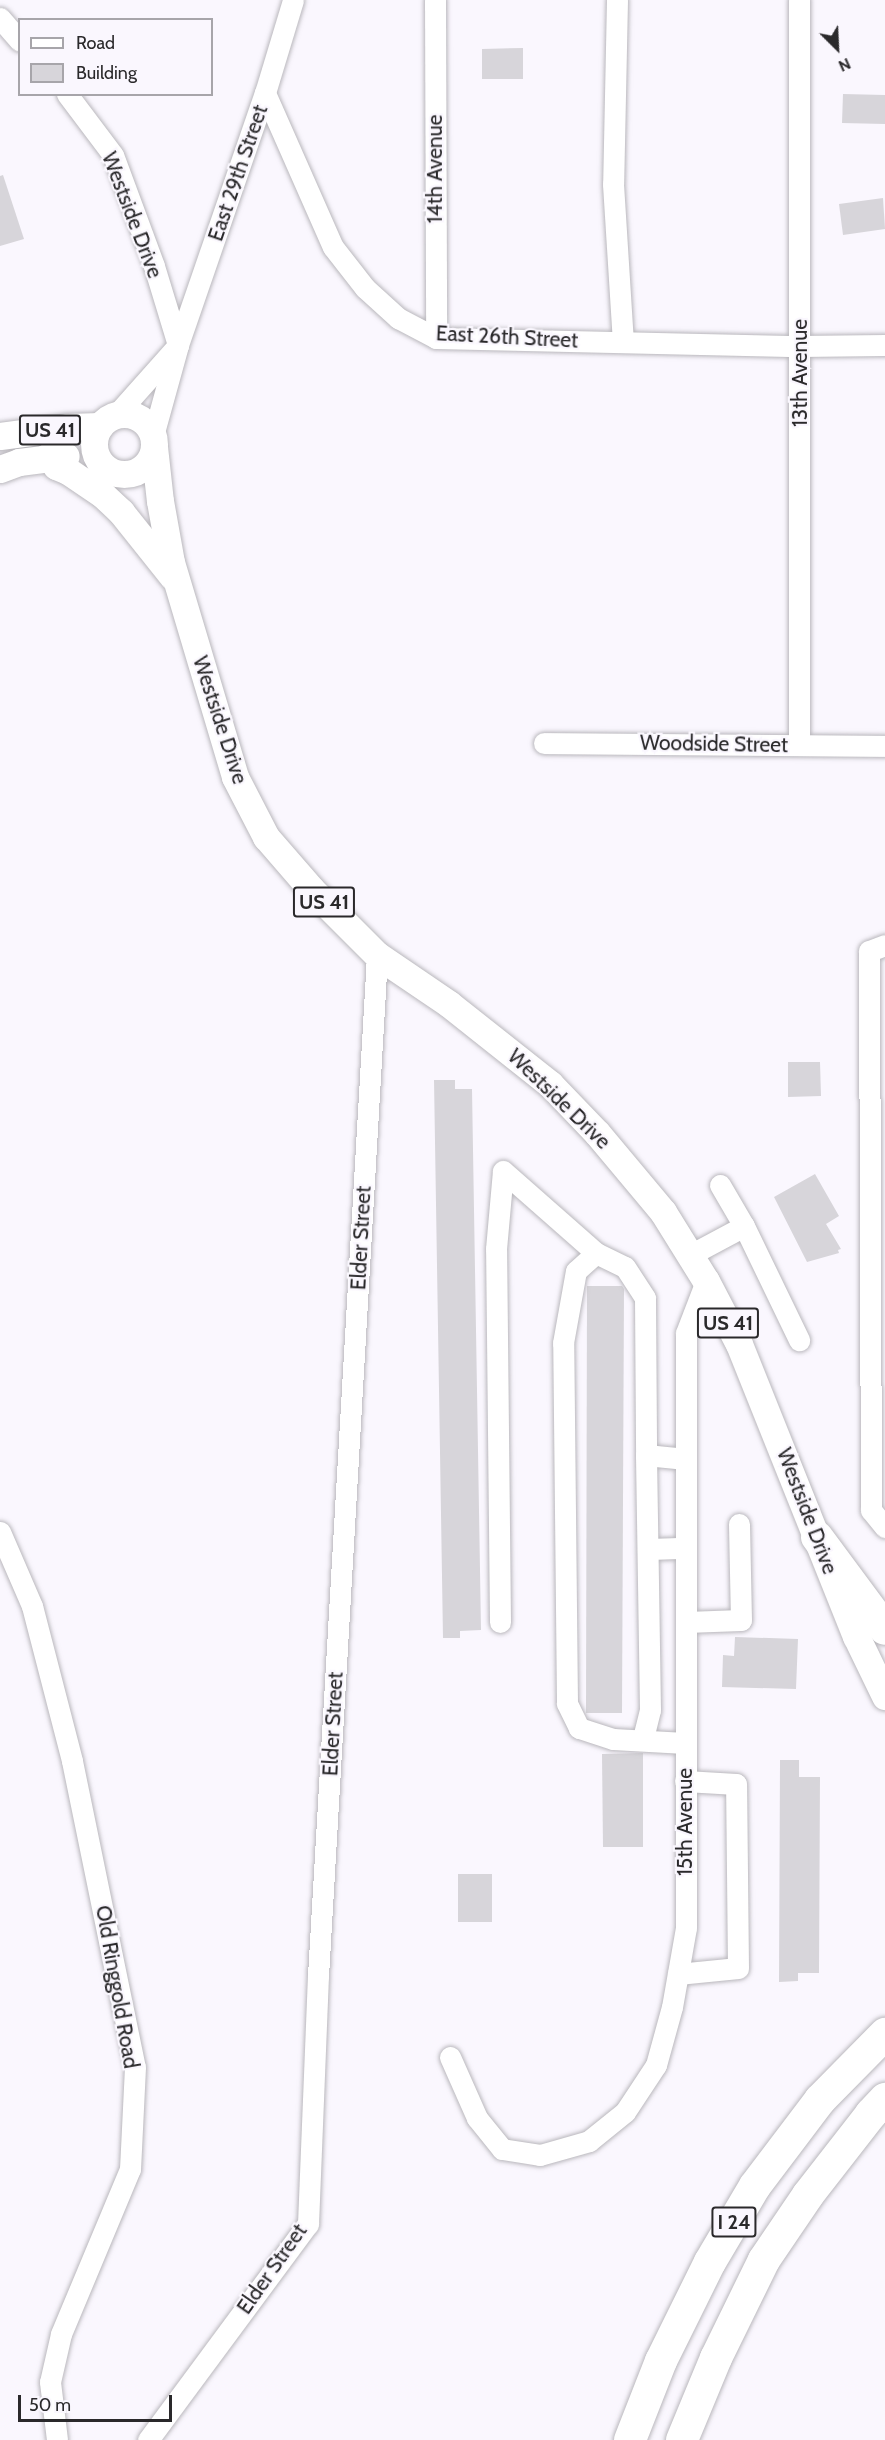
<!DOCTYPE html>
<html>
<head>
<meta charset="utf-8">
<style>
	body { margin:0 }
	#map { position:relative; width:885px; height:2440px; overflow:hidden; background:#faf7fe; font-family:Cabin,sans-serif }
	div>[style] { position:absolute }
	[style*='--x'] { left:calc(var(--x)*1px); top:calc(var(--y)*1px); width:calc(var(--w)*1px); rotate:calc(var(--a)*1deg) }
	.building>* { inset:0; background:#d7d5da }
	.roads { filter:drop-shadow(0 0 2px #b9b7bc) drop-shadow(0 0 2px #b9b7bc) }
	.minor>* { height:21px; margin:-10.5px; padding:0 10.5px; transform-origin:10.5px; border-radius:10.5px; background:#fff }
	.major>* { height:27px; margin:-13.5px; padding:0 13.5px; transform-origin:13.5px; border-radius:13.5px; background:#fff }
	.major>.ring { margin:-13.5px; padding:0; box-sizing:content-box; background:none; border:27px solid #fff; border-radius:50% }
	.highway>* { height:32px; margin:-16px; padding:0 16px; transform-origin:16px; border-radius:16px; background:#fff }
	span { translate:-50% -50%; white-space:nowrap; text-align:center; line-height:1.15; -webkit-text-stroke:4.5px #faf7fe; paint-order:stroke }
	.shield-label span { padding:2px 4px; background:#faf7fe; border:2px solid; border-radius:4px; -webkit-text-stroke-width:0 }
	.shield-label { font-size:20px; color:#2a292b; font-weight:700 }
	.street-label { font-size:21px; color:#2a292b }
	.legend { position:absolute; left:18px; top:18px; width:195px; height:78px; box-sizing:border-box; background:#faf7fe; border:2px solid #a7a5aa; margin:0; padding:8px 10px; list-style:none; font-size:18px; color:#2a292b }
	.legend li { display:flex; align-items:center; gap:12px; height:30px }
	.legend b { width:30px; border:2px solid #a7a5aa }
	.north { position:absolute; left:807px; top:18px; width:60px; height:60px; -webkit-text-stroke:4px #faf7fe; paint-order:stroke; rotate:156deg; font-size:16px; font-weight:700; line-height:24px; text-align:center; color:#2a292b }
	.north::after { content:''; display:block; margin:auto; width:21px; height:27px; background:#2a292b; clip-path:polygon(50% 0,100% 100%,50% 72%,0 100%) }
	.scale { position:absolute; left:18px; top:2395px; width:154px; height:27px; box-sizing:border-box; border:3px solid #2a292b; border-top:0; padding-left:8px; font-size:18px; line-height:21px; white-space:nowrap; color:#2a292b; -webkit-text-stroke:4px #faf7fe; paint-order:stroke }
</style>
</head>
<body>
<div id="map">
	<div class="building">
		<i style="clip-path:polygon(523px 48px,523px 79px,482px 79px,482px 49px)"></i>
		<i style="clip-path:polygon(843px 94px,885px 95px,885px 124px,842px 123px)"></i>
		<i style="clip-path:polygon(3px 175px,24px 239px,0 246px,0 176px)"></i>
		<i style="clip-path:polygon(883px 198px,885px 229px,843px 235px,839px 204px)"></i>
		<i style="clip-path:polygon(788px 1062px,820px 1062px,821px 1096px,788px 1097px)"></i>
		<i style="clip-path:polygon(434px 1080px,455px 1080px,455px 1089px,472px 1089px,481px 1630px,460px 1631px,460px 1638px,443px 1638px)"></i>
		<i style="clip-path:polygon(815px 1174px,839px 1216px,826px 1224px,841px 1249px,838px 1250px,839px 1253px,807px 1262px,774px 1197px)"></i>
		<i style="clip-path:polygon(587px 1286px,622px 1286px,624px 1289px,622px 1713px,586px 1713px)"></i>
		<i style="clip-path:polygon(735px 1637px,798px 1639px,796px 1689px,722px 1687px,723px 1655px,734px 1656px)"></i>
		<i style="clip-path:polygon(643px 1753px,643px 1847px,603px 1847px,602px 1754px)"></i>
		<i style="clip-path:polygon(780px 1760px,799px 1760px,799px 1777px,820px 1777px,819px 1973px,798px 1973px,798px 1981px,779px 1982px)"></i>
		<i style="clip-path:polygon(458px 1874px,492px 1874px,492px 1922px,458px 1922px)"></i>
	</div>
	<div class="roads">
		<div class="minor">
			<i style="--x:435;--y:0;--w:338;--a:89.8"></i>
			<i style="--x:617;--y:0;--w:184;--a:91.2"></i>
			<i style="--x:613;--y:184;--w:158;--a:86.4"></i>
			<i style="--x:799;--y:0;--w:745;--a:90"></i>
			<i style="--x:0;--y:18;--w:30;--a:49"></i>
			<i style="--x:265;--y:93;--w:168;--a:66.2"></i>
			<i style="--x:333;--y:247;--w:52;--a:52"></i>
			<i style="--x:365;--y:288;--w:45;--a:42.3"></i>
			<i style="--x:398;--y:318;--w:43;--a:27.8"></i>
			<i style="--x:436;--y:338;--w:364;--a:1.3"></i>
			<i style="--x:800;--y:346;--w:85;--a:-0.7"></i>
			<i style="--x:67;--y:94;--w:76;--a:53"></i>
			<i style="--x:113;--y:155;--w:118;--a:69.7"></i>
			<i style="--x:154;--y:266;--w:83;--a:73.1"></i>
			<i style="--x:116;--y:415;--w:87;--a:-48.3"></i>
			<i style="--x:153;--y:436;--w:94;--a:-74.6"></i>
			<i style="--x:178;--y:345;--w:267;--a:-71"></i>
			<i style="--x:265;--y:93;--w:97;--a:-73.2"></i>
			<i style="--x:544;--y:743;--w:341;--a:0.5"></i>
			<i style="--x:885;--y:945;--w:17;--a:159"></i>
			<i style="--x:869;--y:951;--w:559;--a:89.8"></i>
			<i style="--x:871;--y:1510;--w:22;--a:51"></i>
			<i style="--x:720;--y:1185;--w:48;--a:59.7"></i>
			<i style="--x:744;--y:1226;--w:127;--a:64.2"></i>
			<i style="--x:690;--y:1255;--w:61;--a:-28.2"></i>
			<i style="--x:0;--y:1532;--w:81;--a:66.6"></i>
			<i style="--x:32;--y:1606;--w:160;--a:75.5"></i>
			<i style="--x:72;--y:1761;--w:312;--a:78.4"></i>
			<i style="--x:135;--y:2067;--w:102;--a:92.8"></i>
			<i style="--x:130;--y:2169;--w:179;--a:112.7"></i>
			<i style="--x:61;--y:2334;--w:49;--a:102.9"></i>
			<i style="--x:50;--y:2382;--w:58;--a:83.1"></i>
			<i style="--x:649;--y:1549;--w:37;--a:-2"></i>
			<i style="--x:500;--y:1622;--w:373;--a:-90.6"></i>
			<i style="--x:496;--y:1249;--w:78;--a:-84.9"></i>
			<i style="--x:503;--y:1171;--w:124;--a:41.4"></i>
			<i style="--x:686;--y:1622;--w:55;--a:-2.1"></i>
			<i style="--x:741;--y:1620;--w:96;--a:-91.2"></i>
			<i style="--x:643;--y:1738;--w:29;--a:-76"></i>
			<i style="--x:650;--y:1710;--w:255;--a:-90.9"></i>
			<i style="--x:685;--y:1743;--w:72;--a:-176.8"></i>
			<i style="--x:613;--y:1739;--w:36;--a:-162"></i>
			<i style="--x:579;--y:1728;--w:28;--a:-116"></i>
			<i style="--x:567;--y:1703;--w:360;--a:-90.6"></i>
			<i style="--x:563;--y:1343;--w:73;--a:-79.8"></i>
			<i style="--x:576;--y:1271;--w:27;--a:-42"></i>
			<i style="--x:596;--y:1253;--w:32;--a:26"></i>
			<i style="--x:625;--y:1267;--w:37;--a:57"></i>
			<i style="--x:645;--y:1298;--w:157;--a:89.6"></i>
			<i style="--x:646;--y:1455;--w:40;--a:5.7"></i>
			<i style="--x:678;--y:1974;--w:60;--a:-5.7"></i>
			<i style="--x:738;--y:1968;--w:184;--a:-90.6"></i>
			<i style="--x:736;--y:1784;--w:51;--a:-176.6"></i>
			<i style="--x:450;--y:2057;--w:67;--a:66.1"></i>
			<i style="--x:477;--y:2118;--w:40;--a:51"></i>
			<i style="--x:502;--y:2149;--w:38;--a:9"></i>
			<i style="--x:540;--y:2155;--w:51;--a:-15.9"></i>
			<i style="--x:589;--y:2141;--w:46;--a:-38.9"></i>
			<i style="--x:625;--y:2112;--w:56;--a:-56.6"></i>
			<i style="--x:656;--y:2065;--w:60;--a:-74.6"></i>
			<i style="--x:672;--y:2007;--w:80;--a:-80"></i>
			<i style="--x:686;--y:1928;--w:595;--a:-90"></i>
			<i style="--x:686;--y:1333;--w:56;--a:-69"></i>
			<i style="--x:148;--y:2440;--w:269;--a:-53.5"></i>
			<i style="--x:308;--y:2224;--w:248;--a:-87.7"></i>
			<i style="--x:318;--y:1976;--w:1023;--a:-86.69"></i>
		</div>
		<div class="major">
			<i class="ring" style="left:94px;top:414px;width:33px;height:33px"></i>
			<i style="--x:0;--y:436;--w:69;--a:-7.5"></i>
			<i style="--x:68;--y:427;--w:32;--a:-2"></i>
			<i style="--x:154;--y:447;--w:54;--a:83.7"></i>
			<i style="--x:160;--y:501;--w:62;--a:79.8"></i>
			<i style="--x:171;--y:562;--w:224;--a:73.4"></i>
			<i style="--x:235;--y:777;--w:68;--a:62.7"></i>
			<i style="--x:266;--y:837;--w:69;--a:49.1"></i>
			<i style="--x:311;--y:889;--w:93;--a:45"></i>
			<i style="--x:377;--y:955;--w:87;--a:34.2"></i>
			<i style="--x:449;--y:1004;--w:129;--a:38.4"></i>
			<i style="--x:550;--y:1084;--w:68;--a:46.2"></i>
			<i style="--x:597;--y:1133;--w:103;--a:50.1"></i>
			<i style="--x:663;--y:1212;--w:81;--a:58.1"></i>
			<i style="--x:706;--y:1281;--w:71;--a:62.4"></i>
			<i style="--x:739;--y:1344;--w:315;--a:68.2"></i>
			<i style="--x:856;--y:1636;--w:67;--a:64.2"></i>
			<i style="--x:48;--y:456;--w:13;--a:51"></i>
			<i style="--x:56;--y:466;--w:13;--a:23"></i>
			<i style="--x:68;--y:471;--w:42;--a:34.4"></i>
			<i style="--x:103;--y:495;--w:25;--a:43"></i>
			<i style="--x:121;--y:512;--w:82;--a:51.4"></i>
			<i style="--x:0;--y:469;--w:20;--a:-20"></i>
			<i style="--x:19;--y:462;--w:47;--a:-7.3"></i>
		</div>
		<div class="highway">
			<i style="--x:817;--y:1537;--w:114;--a:53.5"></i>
			<i style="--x:630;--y:2440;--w:85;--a:-68.6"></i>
			<i style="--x:661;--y:2361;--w:110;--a:-63.7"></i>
			<i style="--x:710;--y:2262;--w:88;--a:-59.4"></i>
			<i style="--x:755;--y:2186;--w:108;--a:-52.9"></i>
			<i style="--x:820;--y:2100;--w:93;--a:-45.4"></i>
			<i style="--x:682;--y:2440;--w:89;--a:-67.5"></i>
			<i style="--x:716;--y:2358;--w:109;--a:-63.9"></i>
			<i style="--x:764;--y:2260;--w:78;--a:-55.9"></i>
			<i style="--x:808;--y:2195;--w:103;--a:-52.1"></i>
			<i style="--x:871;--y:2114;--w:21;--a:-47"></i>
		</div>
	</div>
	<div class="shield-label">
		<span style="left:50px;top:430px">US 41</span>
		<span style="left:324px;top:902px">US 41</span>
		<span style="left:728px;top:1323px">US 41</span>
		<span style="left:734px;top:2222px">I 24</span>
	</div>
	<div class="street-label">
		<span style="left:435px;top:169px;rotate:-90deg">14th Avenue</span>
		<span style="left:238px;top:173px;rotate:-71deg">East 29th Street</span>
		<span style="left:132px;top:215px;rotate:69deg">Westside Drive</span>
		<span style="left:507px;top:337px;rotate:3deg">East 26th Street</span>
		<span style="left:800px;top:373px;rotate:-90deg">13th Avenue</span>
		<span style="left:220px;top:720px;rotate:72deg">Westside Drive</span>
		<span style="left:714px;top:744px;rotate:1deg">Woodside Street</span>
		<span style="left:559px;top:1099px;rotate:44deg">Westside Drive</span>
		<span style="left:361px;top:1238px;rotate:-87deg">Elder Street</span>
		<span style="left:807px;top:1511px;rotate:69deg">Westside Drive</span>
		<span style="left:333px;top:1724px;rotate:-87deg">Elder Street</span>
		<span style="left:685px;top:1822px;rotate:-90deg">15th Avenue</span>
		<span style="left:117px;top:1987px;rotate:80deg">Old Ringgold Road</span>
		<span style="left:272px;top:2269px;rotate:-55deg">Elder Street</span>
	</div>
	<ul class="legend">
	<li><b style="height:8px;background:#fff"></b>Road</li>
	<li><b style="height:16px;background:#d7d5da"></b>Building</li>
	</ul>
	<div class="north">N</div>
	<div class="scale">50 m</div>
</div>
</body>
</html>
